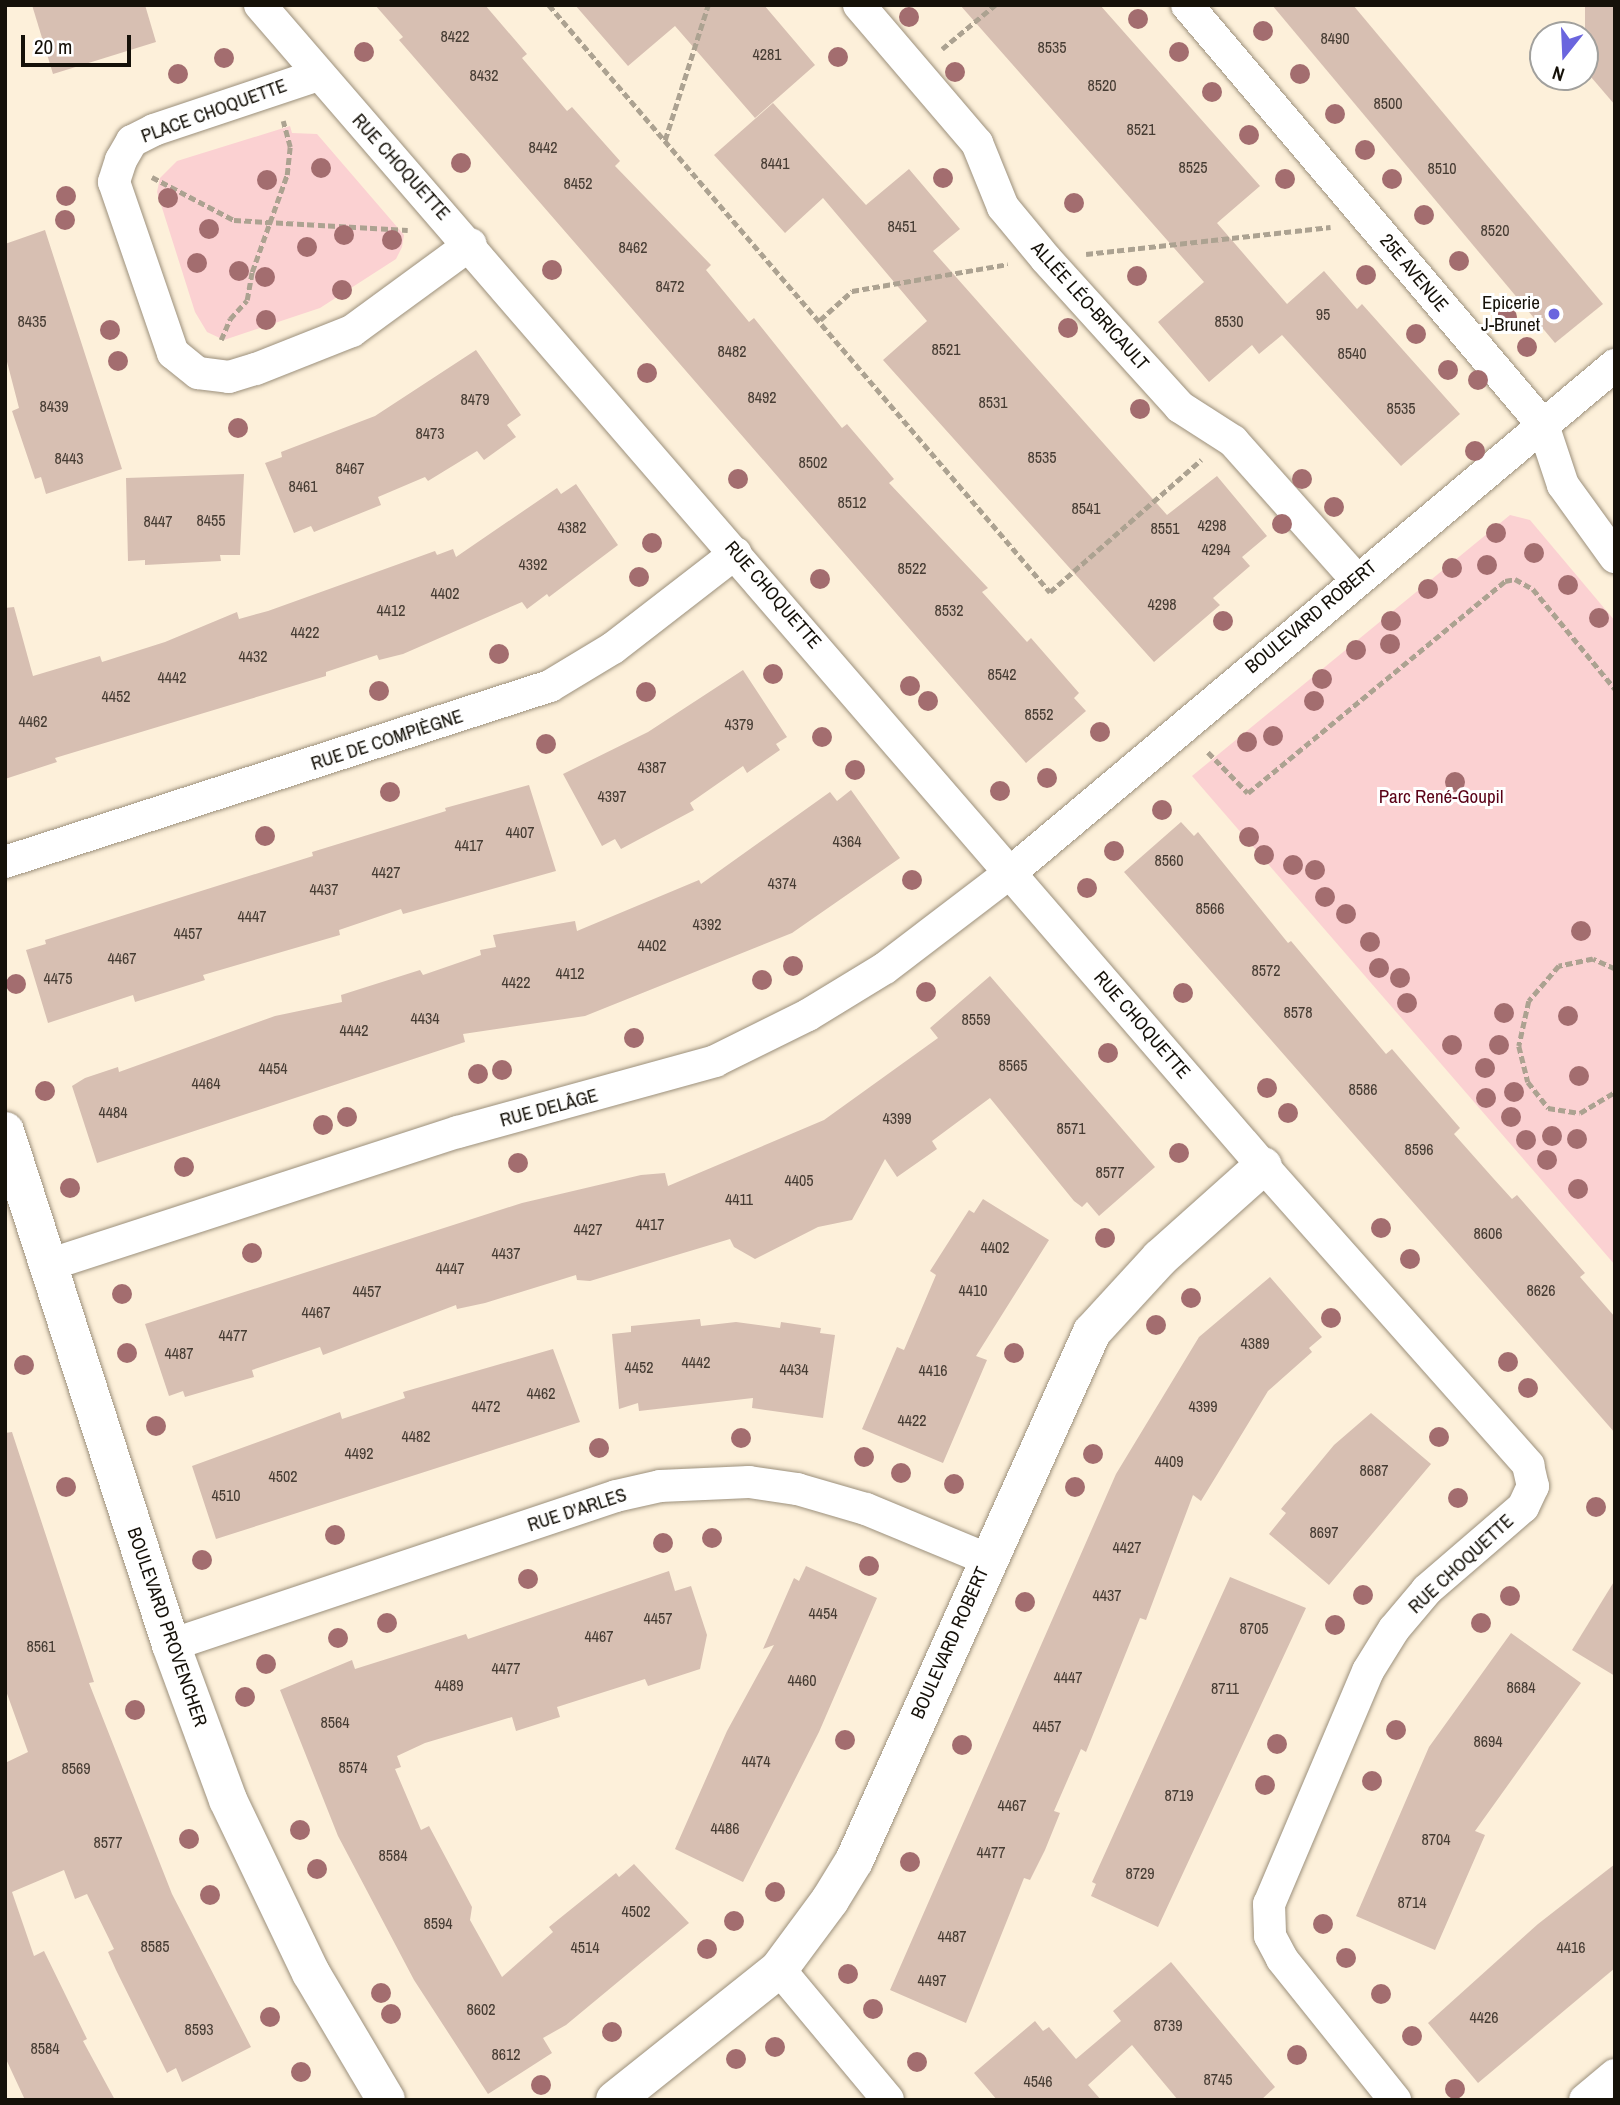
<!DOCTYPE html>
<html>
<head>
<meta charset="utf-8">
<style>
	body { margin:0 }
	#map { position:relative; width:1620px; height:2105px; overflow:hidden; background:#fdf0da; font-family:"Archivo Narrow",sans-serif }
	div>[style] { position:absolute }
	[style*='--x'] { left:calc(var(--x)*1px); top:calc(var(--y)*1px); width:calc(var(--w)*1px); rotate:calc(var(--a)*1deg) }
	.green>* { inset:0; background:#fbd1d2 }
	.building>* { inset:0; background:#d7bfb2 }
	.path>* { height:4.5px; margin-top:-2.25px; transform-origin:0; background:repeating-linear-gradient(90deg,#aca291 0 7px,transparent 0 10.5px) }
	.roads { filter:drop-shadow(0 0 2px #9c907c) drop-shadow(0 0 2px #9c907c) }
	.street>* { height:32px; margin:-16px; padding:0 16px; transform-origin:16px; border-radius:16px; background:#fff }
	.secondary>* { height:38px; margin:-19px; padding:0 19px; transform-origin:19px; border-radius:19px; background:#fff }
	.trees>* { width:20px; height:20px; margin:-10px; border-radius:50%; background:#a36d6f }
	.dots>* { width:19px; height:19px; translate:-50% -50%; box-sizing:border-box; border:4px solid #fff; border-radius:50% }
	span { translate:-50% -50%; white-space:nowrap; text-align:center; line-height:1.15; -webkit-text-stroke:6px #fff; paint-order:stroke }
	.number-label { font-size:16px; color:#463c33 }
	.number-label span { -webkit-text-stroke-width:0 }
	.street-label { font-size:19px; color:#151109 }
	.poi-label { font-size:19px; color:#151109 }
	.right { translate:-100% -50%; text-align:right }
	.park-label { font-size:19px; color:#5a0217 }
	.frame { position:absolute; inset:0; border:7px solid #151109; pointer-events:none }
	.north { position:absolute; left:1529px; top:21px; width:70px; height:70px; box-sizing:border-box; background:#fff; border:2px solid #a1a09d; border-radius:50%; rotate:198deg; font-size:19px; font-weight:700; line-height:28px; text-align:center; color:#151109 }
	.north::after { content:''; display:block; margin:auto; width:24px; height:32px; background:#6a65de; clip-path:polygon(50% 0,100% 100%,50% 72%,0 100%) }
	.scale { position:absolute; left:21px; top:35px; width:110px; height:32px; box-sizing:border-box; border:4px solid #151109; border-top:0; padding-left:9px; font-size:21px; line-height:24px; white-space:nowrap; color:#151109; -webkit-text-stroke:5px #fff; paint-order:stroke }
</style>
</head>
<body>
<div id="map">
	<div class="green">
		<i style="clip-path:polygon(290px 126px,292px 133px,317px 134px,404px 235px,402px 247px,396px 259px,320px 308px,224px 340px,207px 332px,195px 312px,157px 192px,160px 178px,177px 161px)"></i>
		<i style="clip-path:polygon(1510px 515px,1530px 520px,1615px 621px,1615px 1265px,1192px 776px)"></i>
	</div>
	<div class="building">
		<i style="clip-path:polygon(32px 5px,145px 5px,156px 42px,53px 74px)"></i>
		<i style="clip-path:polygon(375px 5px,485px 5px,527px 54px,522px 58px,545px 85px,567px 111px,572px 107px,620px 161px,615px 166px,711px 265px,706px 270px,749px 322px,754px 318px,842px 428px,847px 424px,894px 479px,889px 483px,988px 588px,982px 592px,1027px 642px,1031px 638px,1079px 693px,1074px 698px,1086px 711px,1026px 763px,399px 40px,403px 37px)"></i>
		<i style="clip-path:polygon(575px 5px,764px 5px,815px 65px,755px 118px,675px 26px,628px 66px)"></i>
		<i style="clip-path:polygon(960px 5px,1100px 5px,1260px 186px,1217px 223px,1287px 304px,1324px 271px,1357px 309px,1362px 304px,1460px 414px,1401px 466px,1282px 335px,1259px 354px,1252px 345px,1209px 382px,1158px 322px,1204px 282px)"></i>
		<i style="clip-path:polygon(1272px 5px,1353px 5px,1603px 304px,1555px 343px)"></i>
		<i style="clip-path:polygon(1585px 5px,1615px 5px,1615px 105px,1585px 70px)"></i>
		<i style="clip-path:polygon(773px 103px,866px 205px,909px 169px,960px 229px,933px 251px,1167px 515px,1217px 476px,1267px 536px,1242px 557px,1250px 566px,1213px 598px,1220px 605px,1154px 662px,883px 360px,927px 321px,823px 198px,785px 233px,714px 155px)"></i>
		<i style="clip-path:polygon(45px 230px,122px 469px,46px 494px,41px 477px,35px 479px,12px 411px,19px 408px,5px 354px,5px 244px)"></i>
		<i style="clip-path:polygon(476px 350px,521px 415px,507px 425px,516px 437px,484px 460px,477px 451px,428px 481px,425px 477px,378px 497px,381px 505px,314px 532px,311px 526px,294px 533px,265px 463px,282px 457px,281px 452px,375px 416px)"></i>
		<i style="clip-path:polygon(244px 474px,240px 555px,220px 555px,221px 561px,145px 565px,145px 560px,128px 561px,126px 478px)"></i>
		<i style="clip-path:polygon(576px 484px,618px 545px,549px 597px,547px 594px,527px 609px,522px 602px,403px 654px,379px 660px,377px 655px,326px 672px,326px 676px,55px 758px,57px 762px,5px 779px,5px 608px,14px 607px,33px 676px,100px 656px,102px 662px,165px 642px,237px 612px,239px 619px,268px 611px,435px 551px,437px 555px,453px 549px,456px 557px,557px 488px,561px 494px)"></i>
		<i style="clip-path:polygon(743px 670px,787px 737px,776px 744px,780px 750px,747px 773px,743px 766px,690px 803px,694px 810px,621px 849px,615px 839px,602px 846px,563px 774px,648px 732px)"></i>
		<i style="clip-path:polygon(529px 785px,556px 871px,403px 914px,401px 909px,339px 930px,340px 935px,203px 975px,205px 980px,135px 1002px,133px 995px,48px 1023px,26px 950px,46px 944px,45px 940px,313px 856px,312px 852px,446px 811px,445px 808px)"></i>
		<i style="clip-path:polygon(851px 790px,900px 858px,792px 933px,585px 1016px,463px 1034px,465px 1042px,97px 1163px,72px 1086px,85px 1078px,118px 1067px,119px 1072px,275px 1016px,342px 1002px,341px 995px,420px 970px,423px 975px,481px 955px,480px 950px,496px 947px,493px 935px,575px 921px,577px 931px,699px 880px,701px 884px,830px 792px,837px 801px)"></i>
		<i style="clip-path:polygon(1181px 822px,1194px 836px,1198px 832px,1288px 943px,1291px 941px,1386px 1054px,1392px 1049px,1416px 1077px,1460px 1128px,1454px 1134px,1493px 1178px,1512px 1199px,1517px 1195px,1585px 1273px,1580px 1277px,1615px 1317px,1615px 1433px,1124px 872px)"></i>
		<i style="clip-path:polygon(990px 976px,1155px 1167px,1099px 1216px,1087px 1202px,1082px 1207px,1074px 1201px,990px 1098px,932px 1141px,937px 1149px,897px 1177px,885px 1159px,852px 1220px,818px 1227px,755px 1259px,734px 1247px,730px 1239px,590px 1281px,577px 1280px,576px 1275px,485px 1303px,457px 1309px,456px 1305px,323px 1355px,320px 1347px,252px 1370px,254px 1377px,233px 1383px,185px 1397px,183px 1391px,169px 1396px,145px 1324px,522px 1203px,641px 1175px,665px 1173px,668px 1186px,824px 1120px,938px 1038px,930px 1028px)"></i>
		<i style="clip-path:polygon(983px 1199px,1049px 1240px,976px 1356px,987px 1360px,943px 1463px,862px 1429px,897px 1347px,904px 1350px,936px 1275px,930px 1271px,969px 1210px,974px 1213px)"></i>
		<i style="clip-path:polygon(1270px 1277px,1322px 1337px,1309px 1348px,1312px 1352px,1268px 1391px,1201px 1501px,1193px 1495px,1146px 1620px,1140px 1618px,1086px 1752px,1081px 1749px,1054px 1811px,1060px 1813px,1045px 1850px,1030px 1880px,1024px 1878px,966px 2023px,890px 1990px,1116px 1474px,1199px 1337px)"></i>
		<i style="clip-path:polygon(700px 1319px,701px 1326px,736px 1322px,780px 1328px,781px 1322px,821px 1328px,820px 1333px,835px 1335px,823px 1418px,752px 1408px,753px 1398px,639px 1411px,638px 1403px,619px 1409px,612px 1334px,631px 1332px,631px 1326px)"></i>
		<i style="clip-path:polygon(553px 1349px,580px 1422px,216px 1539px,192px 1466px,340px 1412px,342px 1419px,405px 1398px,403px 1392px)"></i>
		<i style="clip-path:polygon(1371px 1413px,1431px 1464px,1329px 1585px,1269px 1534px,1286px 1513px,1281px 1509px,1334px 1445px)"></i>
		<i style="clip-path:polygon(12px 1432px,94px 1682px,89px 1683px,172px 1894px,251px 2047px,182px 2082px,176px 2068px,167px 2073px,116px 1970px,108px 1952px,114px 1949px,87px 1894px,75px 1899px,64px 1870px,12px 1892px,34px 1956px,44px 1951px,87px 2039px,83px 2041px,115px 2100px,25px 2100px,5px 2057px,5px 1763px,28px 1752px,5px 1688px,5px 1433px)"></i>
		<i style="clip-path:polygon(806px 1566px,877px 1598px,819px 1732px,743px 1882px,675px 1849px,727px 1731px,774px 1645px,763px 1649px,794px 1578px,799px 1581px)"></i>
		<i style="clip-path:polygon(669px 1571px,675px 1591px,691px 1586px,707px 1635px,700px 1669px,648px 1686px,645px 1679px,557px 1707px,560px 1717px,516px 1731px,512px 1717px,425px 1743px,397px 1756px,401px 1767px,395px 1769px,421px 1830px,429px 1826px,472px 1907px,470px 1920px,502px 1977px,553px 1932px,549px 1927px,616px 1873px,619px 1877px,634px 1864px,689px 1923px,566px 2025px,543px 2038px,552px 2053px,488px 2094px,414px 1980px,338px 1836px,280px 1690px,352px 1660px,355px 1669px,466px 1634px,468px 1639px)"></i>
		<i style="clip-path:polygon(1230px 1577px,1306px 1608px,1158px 1927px,1091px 1896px,1096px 1884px,1092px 1882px)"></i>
		<i style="clip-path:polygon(1615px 1580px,1615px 1676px,1572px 1650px)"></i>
		<i style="clip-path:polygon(1511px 1633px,1581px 1683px,1475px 1831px,1485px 1835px,1435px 1950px,1356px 1916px,1429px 1747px)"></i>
		<i style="clip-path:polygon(1615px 1864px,1615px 1968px,1478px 2083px,1428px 2023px,1538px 1924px)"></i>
		<i style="clip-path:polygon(1171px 1962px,1275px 2087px,1261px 2100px,1178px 2100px,1132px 2045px,1088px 2085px,1101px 2100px,997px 2100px,974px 2073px,1035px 2021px,1043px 2031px,1049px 2027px,1076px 2059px,1121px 2021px,1113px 2011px)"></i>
	</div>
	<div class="path">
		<i style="--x:549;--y:5;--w:772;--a:49.52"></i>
		<i style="--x:1050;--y:592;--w:201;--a:-41.2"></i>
		<i style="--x:942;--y:49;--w:69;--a:-39.7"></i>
		<i style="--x:665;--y:140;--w:142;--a:-72.3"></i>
		<i style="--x:152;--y:177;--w:93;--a:27.7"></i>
		<i style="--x:234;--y:220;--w:174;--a:3.3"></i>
		<i style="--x:1086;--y:254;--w:246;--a:-6.3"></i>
		<i style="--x:820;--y:320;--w:43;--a:-42.2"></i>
		<i style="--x:852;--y:291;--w:158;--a:-9.8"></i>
		<i style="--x:221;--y:340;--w:23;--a:-67"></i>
		<i style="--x:230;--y:319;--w:25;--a:-48"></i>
		<i style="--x:247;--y:300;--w:28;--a:-80"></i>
		<i style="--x:252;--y:272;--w:103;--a:-70.2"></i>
		<i style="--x:287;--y:175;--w:28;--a:-84"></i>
		<i style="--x:290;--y:147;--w:27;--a:-105"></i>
		<i style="--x:1208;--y:752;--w:57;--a:45.7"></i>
		<i style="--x:1248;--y:793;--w:333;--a:-39.5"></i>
		<i style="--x:1505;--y:581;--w:10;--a:-11"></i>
		<i style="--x:1515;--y:579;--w:21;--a:29"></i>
		<i style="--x:1533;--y:589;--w:129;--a:50.6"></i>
		<i style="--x:1615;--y:969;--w:24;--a:-156"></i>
		<i style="--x:1593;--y:959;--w:35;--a:168"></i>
		<i style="--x:1559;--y:966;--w:46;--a:130.6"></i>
		<i style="--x:1529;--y:1001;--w:46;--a:102.5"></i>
		<i style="--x:1519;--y:1046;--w:37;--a:76"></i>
		<i style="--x:1528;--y:1082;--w:33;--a:52"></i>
		<i style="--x:1548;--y:1108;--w:32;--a:9"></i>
		<i style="--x:1580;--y:1113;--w:41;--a:-31"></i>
	</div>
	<div class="roads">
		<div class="street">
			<i style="--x:260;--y:5;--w:1534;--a:49.18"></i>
			<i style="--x:1263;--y:1166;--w:400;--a:48.4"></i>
			<i style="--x:1528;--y:1465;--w:22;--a:77"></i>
			<i style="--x:1533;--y:1486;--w:23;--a:115"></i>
			<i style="--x:1523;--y:1507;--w:127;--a:139.2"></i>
			<i style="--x:1427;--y:1590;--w:51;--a:130.2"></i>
			<i style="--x:1394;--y:1629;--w:49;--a:121.8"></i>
			<i style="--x:1368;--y:1671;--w:253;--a:113"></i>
			<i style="--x:1269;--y:1904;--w:32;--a:88"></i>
			<i style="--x:1270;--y:1936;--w:26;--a:62"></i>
			<i style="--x:1282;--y:1959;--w:181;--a:51.3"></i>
			<i style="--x:859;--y:5;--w:182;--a:49.5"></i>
			<i style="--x:977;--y:143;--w:69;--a:67.9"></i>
			<i style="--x:1003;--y:207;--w:67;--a:50.4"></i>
			<i style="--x:1046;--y:259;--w:200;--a:47.8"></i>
			<i style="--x:1180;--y:407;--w:63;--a:32.7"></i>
			<i style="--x:1233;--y:441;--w:185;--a:48.3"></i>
			<i style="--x:1187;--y:5;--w:551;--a:49.71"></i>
			<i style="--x:1543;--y:425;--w:63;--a:71.6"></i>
			<i style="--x:1563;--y:485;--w:89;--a:54.2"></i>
			<i style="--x:318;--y:75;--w:173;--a:161.5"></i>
			<i style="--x:154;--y:130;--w:25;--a:153"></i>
			<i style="--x:132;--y:141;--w:22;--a:120"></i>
			<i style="--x:121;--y:160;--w:23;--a:108"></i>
			<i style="--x:114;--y:182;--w:181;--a:71"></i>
			<i style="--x:173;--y:353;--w:32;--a:39"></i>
			<i style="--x:198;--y:373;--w:31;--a:7"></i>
			<i style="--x:229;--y:377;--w:28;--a:-17"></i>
			<i style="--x:256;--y:369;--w:103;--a:-21.6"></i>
			<i style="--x:352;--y:331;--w:147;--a:-36.2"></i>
			<i style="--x:5;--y:862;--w:573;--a:-17.9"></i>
			<i style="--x:550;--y:686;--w:74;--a:-31.1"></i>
			<i style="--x:613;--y:648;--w:155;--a:-37.7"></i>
			<i style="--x:48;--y:1265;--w:431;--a:-18"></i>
			<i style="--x:458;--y:1132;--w:267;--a:-15.4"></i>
			<i style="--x:715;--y:1061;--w:104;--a:-26.3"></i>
			<i style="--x:808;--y:1015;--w:90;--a:-31.4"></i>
			<i style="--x:885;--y:968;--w:158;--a:-37.3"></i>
			<i style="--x:1011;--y:872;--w:789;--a:-40.01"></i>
			<i style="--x:171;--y:1645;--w:469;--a:-18.5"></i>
			<i style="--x:616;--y:1496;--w:45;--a:-12.8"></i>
			<i style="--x:660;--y:1486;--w:89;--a:-2.6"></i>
			<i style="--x:749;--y:1482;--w:49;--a:8.3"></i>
			<i style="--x:797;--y:1489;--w:72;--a:16.2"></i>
			<i style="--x:866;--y:1509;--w:131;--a:22.5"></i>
			<i style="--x:779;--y:1969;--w:170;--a:50.2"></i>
			<i style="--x:1585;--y:2100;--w:39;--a:-40"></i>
		</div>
		<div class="secondary">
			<i style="--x:5;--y:1131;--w:540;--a:72.1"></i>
			<i style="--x:171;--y:1645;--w:165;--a:69.8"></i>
			<i style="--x:228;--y:1800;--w:192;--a:64.4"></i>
			<i style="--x:311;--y:1973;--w:147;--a:59.4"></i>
			<i style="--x:615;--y:2100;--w:210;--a:-38.6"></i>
			<i style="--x:779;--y:1969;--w:86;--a:-53.5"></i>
			<i style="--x:830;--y:1900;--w:46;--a:-58.4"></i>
			<i style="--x:854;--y:1861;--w:580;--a:-65.78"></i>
			<i style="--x:1092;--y:1332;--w:100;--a:-47.4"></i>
			<i style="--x:1160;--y:1258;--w:138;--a:-41.8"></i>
		</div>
	</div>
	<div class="trees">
		<i style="left:909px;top:17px"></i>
		<i style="left:1138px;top:19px"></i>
		<i style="left:1263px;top:31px"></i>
		<i style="left:364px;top:52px"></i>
		<i style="left:1179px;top:52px"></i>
		<i style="left:838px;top:57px"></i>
		<i style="left:224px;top:58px"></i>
		<i style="left:955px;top:72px"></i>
		<i style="left:178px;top:74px"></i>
		<i style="left:1300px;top:74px"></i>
		<i style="left:1212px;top:92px"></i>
		<i style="left:1335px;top:114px"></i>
		<i style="left:1249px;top:135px"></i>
		<i style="left:1365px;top:150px"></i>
		<i style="left:461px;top:163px"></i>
		<i style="left:321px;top:168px"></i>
		<i style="left:943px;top:178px"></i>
		<i style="left:1285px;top:179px"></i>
		<i style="left:1392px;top:179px"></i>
		<i style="left:267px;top:180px"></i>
		<i style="left:66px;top:196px"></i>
		<i style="left:168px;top:198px"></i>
		<i style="left:1074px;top:203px"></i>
		<i style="left:1424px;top:215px"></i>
		<i style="left:65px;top:220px"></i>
		<i style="left:209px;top:229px"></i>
		<i style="left:344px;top:235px"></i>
		<i style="left:392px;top:240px"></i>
		<i style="left:307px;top:247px"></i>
		<i style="left:1459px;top:261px"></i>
		<i style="left:197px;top:263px"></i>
		<i style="left:552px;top:270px"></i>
		<i style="left:239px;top:271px"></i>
		<i style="left:1366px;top:275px"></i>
		<i style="left:1137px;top:276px"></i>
		<i style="left:265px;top:277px"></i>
		<i style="left:342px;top:290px"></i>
		<i style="left:1507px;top:317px"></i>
		<i style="left:266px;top:320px"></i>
		<i style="left:1068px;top:328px"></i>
		<i style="left:110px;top:330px"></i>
		<i style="left:1416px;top:334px"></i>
		<i style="left:1527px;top:347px"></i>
		<i style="left:118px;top:361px"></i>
		<i style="left:1448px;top:370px"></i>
		<i style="left:647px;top:373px"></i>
		<i style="left:1478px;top:380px"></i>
		<i style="left:1140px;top:409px"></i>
		<i style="left:238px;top:428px"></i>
		<i style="left:1475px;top:451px"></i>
		<i style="left:738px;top:479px"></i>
		<i style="left:1302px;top:479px"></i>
		<i style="left:1334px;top:507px"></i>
		<i style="left:1282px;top:524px"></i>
		<i style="left:1496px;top:533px"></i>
		<i style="left:652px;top:543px"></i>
		<i style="left:1534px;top:553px"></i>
		<i style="left:1487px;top:565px"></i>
		<i style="left:1452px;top:568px"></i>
		<i style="left:639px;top:577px"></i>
		<i style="left:820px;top:579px"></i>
		<i style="left:1568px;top:585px"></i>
		<i style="left:1428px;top:589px"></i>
		<i style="left:1599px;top:618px"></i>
		<i style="left:1223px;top:621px"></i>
		<i style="left:1391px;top:621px"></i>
		<i style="left:1390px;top:644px"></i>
		<i style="left:1356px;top:650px"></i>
		<i style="left:499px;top:654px"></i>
		<i style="left:773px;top:674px"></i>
		<i style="left:1322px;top:679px"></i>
		<i style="left:910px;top:686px"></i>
		<i style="left:379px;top:691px"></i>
		<i style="left:646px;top:692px"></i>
		<i style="left:928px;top:701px"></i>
		<i style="left:1314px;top:701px"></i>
		<i style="left:1100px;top:732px"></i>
		<i style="left:1273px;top:736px"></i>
		<i style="left:822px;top:737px"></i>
		<i style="left:1247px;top:742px"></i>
		<i style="left:546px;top:744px"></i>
		<i style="left:855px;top:770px"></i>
		<i style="left:1047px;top:778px"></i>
		<i style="left:1455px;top:782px"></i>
		<i style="left:1000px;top:791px"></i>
		<i style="left:390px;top:792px"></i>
		<i style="left:1162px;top:810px"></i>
		<i style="left:265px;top:836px"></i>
		<i style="left:1249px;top:837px"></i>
		<i style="left:1114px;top:851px"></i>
		<i style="left:1264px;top:855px"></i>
		<i style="left:1293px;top:865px"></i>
		<i style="left:1315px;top:870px"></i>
		<i style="left:912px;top:880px"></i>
		<i style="left:1087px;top:888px"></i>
		<i style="left:1325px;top:897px"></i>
		<i style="left:1346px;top:914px"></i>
		<i style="left:1581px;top:931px"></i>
		<i style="left:1370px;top:942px"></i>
		<i style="left:793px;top:966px"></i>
		<i style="left:1379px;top:968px"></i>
		<i style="left:1400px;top:978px"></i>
		<i style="left:762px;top:980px"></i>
		<i style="left:16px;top:984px"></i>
		<i style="left:926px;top:992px"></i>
		<i style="left:1183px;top:993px"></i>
		<i style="left:1407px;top:1003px"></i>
		<i style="left:1504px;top:1013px"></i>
		<i style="left:1568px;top:1016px"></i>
		<i style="left:634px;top:1038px"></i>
		<i style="left:1452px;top:1045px"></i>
		<i style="left:1499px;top:1045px"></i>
		<i style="left:1108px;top:1053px"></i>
		<i style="left:1485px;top:1068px"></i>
		<i style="left:502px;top:1070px"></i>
		<i style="left:478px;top:1074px"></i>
		<i style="left:1579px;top:1076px"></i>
		<i style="left:1267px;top:1088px"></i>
		<i style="left:45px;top:1091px"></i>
		<i style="left:1514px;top:1092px"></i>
		<i style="left:1486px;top:1098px"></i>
		<i style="left:1288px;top:1113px"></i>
		<i style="left:347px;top:1117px"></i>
		<i style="left:1511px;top:1117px"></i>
		<i style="left:323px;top:1125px"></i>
		<i style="left:1552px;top:1136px"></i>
		<i style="left:1577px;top:1139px"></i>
		<i style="left:1526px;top:1140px"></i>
		<i style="left:1179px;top:1153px"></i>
		<i style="left:1547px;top:1160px"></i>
		<i style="left:518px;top:1163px"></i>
		<i style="left:184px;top:1167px"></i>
		<i style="left:70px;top:1188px"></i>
		<i style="left:1578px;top:1189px"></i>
		<i style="left:1381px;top:1228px"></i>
		<i style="left:1105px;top:1238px"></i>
		<i style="left:252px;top:1253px"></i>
		<i style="left:1410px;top:1259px"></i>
		<i style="left:122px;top:1294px"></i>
		<i style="left:1191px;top:1298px"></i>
		<i style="left:1331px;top:1318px"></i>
		<i style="left:1156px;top:1325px"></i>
		<i style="left:127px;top:1353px"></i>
		<i style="left:1014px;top:1353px"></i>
		<i style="left:1508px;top:1362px"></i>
		<i style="left:24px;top:1365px"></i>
		<i style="left:1528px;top:1388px"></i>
		<i style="left:156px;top:1426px"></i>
		<i style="left:1439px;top:1437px"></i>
		<i style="left:741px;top:1438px"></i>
		<i style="left:599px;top:1448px"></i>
		<i style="left:1093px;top:1454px"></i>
		<i style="left:864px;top:1457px"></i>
		<i style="left:901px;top:1473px"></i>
		<i style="left:954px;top:1484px"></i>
		<i style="left:66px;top:1487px"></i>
		<i style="left:1075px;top:1487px"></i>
		<i style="left:1458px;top:1498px"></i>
		<i style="left:1596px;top:1507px"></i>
		<i style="left:335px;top:1535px"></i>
		<i style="left:712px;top:1538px"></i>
		<i style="left:663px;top:1543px"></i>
		<i style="left:202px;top:1560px"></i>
		<i style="left:869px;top:1566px"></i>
		<i style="left:528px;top:1579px"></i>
		<i style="left:1363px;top:1595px"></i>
		<i style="left:1510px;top:1596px"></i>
		<i style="left:1025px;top:1602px"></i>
		<i style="left:387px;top:1623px"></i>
		<i style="left:1481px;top:1623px"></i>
		<i style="left:1335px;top:1625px"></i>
		<i style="left:338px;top:1638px"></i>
		<i style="left:266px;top:1664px"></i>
		<i style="left:245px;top:1697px"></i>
		<i style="left:135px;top:1710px"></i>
		<i style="left:1396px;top:1730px"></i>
		<i style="left:845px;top:1740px"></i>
		<i style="left:1277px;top:1744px"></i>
		<i style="left:962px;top:1745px"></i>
		<i style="left:1372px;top:1781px"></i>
		<i style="left:1265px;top:1785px"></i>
		<i style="left:300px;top:1830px"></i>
		<i style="left:189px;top:1839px"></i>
		<i style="left:910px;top:1862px"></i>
		<i style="left:317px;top:1869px"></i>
		<i style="left:775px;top:1892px"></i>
		<i style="left:210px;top:1895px"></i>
		<i style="left:734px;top:1921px"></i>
		<i style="left:1323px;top:1924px"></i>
		<i style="left:707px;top:1949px"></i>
		<i style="left:1346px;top:1958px"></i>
		<i style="left:848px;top:1974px"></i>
		<i style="left:381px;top:1993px"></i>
		<i style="left:1381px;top:1994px"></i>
		<i style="left:873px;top:2009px"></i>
		<i style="left:391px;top:2014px"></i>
		<i style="left:270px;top:2017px"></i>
		<i style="left:612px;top:2032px"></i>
		<i style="left:1412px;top:2036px"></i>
		<i style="left:775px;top:2047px"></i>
		<i style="left:1297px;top:2055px"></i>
		<i style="left:736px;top:2059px"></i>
		<i style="left:917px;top:2062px"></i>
		<i style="left:301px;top:2072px"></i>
		<i style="left:541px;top:2085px"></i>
		<i style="left:1455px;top:2089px"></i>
	</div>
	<div class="dots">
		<i style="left:1554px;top:314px;background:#6a65de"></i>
	</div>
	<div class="number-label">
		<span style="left:455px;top:36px">8422</span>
		<span style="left:1335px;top:38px">8490</span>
		<span style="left:1052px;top:47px">8535</span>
		<span style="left:767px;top:54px">4281</span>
		<span style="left:484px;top:75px">8432</span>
		<span style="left:1102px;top:85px">8520</span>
		<span style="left:1388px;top:103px">8500</span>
		<span style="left:1141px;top:129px">8521</span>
		<span style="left:543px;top:147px">8442</span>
		<span style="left:775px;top:163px">8441</span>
		<span style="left:1193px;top:167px">8525</span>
		<span style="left:1442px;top:168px">8510</span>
		<span style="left:578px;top:183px">8452</span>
		<span style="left:902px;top:226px">8451</span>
		<span style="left:1495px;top:230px">8520</span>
		<span style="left:633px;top:247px">8462</span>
		<span style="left:670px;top:286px">8472</span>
		<span style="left:1323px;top:314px">95</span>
		<span style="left:32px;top:321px">8435</span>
		<span style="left:1229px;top:321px">8530</span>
		<span style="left:946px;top:349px">8521</span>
		<span style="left:732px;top:351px">8482</span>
		<span style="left:1352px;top:353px">8540</span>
		<span style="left:762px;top:397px">8492</span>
		<span style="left:475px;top:399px">8479</span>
		<span style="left:993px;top:402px">8531</span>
		<span style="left:54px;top:406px">8439</span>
		<span style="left:1401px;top:408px">8535</span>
		<span style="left:430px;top:433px">8473</span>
		<span style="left:1042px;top:457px">8535</span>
		<span style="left:69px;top:458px">8443</span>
		<span style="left:813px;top:462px">8502</span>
		<span style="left:350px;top:468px">8467</span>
		<span style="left:303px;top:486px">8461</span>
		<span style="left:852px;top:502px">8512</span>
		<span style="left:1086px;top:508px">8541</span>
		<span style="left:211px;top:520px">8455</span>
		<span style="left:158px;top:521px">8447</span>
		<span style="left:1212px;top:525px">4298</span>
		<span style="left:572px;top:527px">4382</span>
		<span style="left:1165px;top:528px">8551</span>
		<span style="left:1216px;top:549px">4294</span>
		<span style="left:533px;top:564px">4392</span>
		<span style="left:912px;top:568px">8522</span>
		<span style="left:445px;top:593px">4402</span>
		<span style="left:1162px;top:604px">4298</span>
		<span style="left:391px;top:610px">4412</span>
		<span style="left:949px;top:610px">8532</span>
		<span style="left:305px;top:632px">4422</span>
		<span style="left:253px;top:656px">4432</span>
		<span style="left:1002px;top:674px">8542</span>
		<span style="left:172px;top:677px">4442</span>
		<span style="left:116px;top:696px">4452</span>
		<span style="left:1039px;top:714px">8552</span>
		<span style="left:33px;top:721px">4462</span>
		<span style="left:739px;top:724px">4379</span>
		<span style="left:652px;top:767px">4387</span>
		<span style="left:612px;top:796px">4397</span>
		<span style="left:520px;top:832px">4407</span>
		<span style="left:847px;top:841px">4364</span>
		<span style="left:469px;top:845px">4417</span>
		<span style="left:1169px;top:860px">8560</span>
		<span style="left:386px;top:872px">4427</span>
		<span style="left:782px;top:883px">4374</span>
		<span style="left:324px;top:889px">4437</span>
		<span style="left:1210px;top:908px">8566</span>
		<span style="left:252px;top:916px">4447</span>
		<span style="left:707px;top:924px">4392</span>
		<span style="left:188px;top:933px">4457</span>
		<span style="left:652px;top:945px">4402</span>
		<span style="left:122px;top:958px">4467</span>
		<span style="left:1266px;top:970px">8572</span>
		<span style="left:570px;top:973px">4412</span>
		<span style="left:58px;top:978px">4475</span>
		<span style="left:516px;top:982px">4422</span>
		<span style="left:1298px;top:1012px">8578</span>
		<span style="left:425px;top:1018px">4434</span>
		<span style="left:976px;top:1019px">8559</span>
		<span style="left:354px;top:1030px">4442</span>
		<span style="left:1013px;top:1065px">8565</span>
		<span style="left:273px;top:1068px">4454</span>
		<span style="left:206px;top:1083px">4464</span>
		<span style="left:1363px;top:1089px">8586</span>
		<span style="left:113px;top:1112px">4484</span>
		<span style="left:897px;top:1118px">4399</span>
		<span style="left:1071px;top:1128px">8571</span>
		<span style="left:1419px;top:1149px">8596</span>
		<span style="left:1110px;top:1172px">8577</span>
		<span style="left:799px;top:1180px">4405</span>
		<span style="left:739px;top:1199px">4411</span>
		<span style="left:650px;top:1224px">4417</span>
		<span style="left:588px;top:1229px">4427</span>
		<span style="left:1488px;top:1233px">8606</span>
		<span style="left:995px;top:1247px">4402</span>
		<span style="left:506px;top:1253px">4437</span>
		<span style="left:450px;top:1268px">4447</span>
		<span style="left:973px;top:1290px">4410</span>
		<span style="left:1541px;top:1290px">8626</span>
		<span style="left:367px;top:1291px">4457</span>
		<span style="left:316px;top:1312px">4467</span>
		<span style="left:233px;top:1335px">4477</span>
		<span style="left:1255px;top:1343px">4389</span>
		<span style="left:179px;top:1353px">4487</span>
		<span style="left:696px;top:1362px">4442</span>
		<span style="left:639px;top:1367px">4452</span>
		<span style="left:794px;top:1369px">4434</span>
		<span style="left:933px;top:1370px">4416</span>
		<span style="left:541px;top:1393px">4462</span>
		<span style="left:486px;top:1406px">4472</span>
		<span style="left:1203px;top:1406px">4399</span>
		<span style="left:912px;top:1420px">4422</span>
		<span style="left:416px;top:1436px">4482</span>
		<span style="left:359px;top:1453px">4492</span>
		<span style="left:1169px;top:1461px">4409</span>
		<span style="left:1374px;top:1470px">8687</span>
		<span style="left:283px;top:1476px">4502</span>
		<span style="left:226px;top:1495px">4510</span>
		<span style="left:1324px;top:1532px">8697</span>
		<span style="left:1127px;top:1547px">4427</span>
		<span style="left:1107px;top:1595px">4437</span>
		<span style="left:823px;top:1613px">4454</span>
		<span style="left:658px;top:1618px">4457</span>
		<span style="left:1254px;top:1628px">8705</span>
		<span style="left:599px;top:1636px">4467</span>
		<span style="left:41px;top:1646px">8561</span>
		<span style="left:506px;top:1668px">4477</span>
		<span style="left:1068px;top:1677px">4447</span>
		<span style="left:802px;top:1680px">4460</span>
		<span style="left:449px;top:1685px">4489</span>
		<span style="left:1521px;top:1687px">8684</span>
		<span style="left:1225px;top:1688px">8711</span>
		<span style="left:335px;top:1722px">8564</span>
		<span style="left:1047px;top:1726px">4457</span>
		<span style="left:1488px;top:1741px">8694</span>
		<span style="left:756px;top:1761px">4474</span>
		<span style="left:353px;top:1767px">8574</span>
		<span style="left:76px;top:1768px">8569</span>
		<span style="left:1179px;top:1795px">8719</span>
		<span style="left:1012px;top:1805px">4467</span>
		<span style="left:725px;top:1828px">4486</span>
		<span style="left:1436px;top:1839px">8704</span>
		<span style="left:108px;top:1842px">8577</span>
		<span style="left:991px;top:1852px">4477</span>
		<span style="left:393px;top:1855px">8584</span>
		<span style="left:1140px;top:1873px">8729</span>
		<span style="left:1412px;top:1902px">8714</span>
		<span style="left:636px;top:1911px">4502</span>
		<span style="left:438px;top:1923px">8594</span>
		<span style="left:952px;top:1936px">4487</span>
		<span style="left:155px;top:1946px">8585</span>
		<span style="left:585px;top:1947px">4514</span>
		<span style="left:1571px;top:1947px">4416</span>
		<span style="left:932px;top:1980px">4497</span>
		<span style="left:481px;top:2009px">8602</span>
		<span style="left:1484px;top:2017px">4426</span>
		<span style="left:1168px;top:2025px">8739</span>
		<span style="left:199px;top:2029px">8593</span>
		<span style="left:45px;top:2048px">8584</span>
		<span style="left:506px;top:2054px">8612</span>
		<span style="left:1218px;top:2079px">8745</span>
		<span style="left:1038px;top:2081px">4546</span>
	</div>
	<div class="street-label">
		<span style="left:214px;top:111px;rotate:-20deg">PLACE CHOQUETTE</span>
		<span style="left:401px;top:167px;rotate:48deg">RUE CHOQUETTE</span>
		<span style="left:1414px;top:273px;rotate:50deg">25E AVENUE</span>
		<span style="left:1090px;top:306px;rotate:48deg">ALLÉE LÉO-BRICAULT</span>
		<span style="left:773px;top:595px;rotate:49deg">RUE CHOQUETTE</span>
		<span style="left:1311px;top:617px;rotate:-40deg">BOULEVARD ROBERT</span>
		<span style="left:387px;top:740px;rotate:-18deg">RUE DE COMPIÈGNE</span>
		<span style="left:1142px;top:1025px;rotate:49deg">RUE CHOQUETTE</span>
		<span style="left:549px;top:1108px;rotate:-15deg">RUE DELÂGE</span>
		<span style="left:577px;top:1510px;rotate:-18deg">RUE D'ARLES</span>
		<span style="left:1461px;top:1564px;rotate:-43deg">RUE CHOQUETTE</span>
		<span style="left:167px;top:1627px;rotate:71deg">BOULEVARD PROVENCHER</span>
		<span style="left:950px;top:1643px;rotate:-66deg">BOULEVARD ROBERT</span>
	</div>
	<div class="poi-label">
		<span class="right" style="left:1540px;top:314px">Epicerie<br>J-Brunet</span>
	</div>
	<div class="park-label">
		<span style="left:1441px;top:797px">Parc René-Goupil</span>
	</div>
	<div class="frame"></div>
	<div class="north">N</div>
	<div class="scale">20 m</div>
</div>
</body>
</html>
